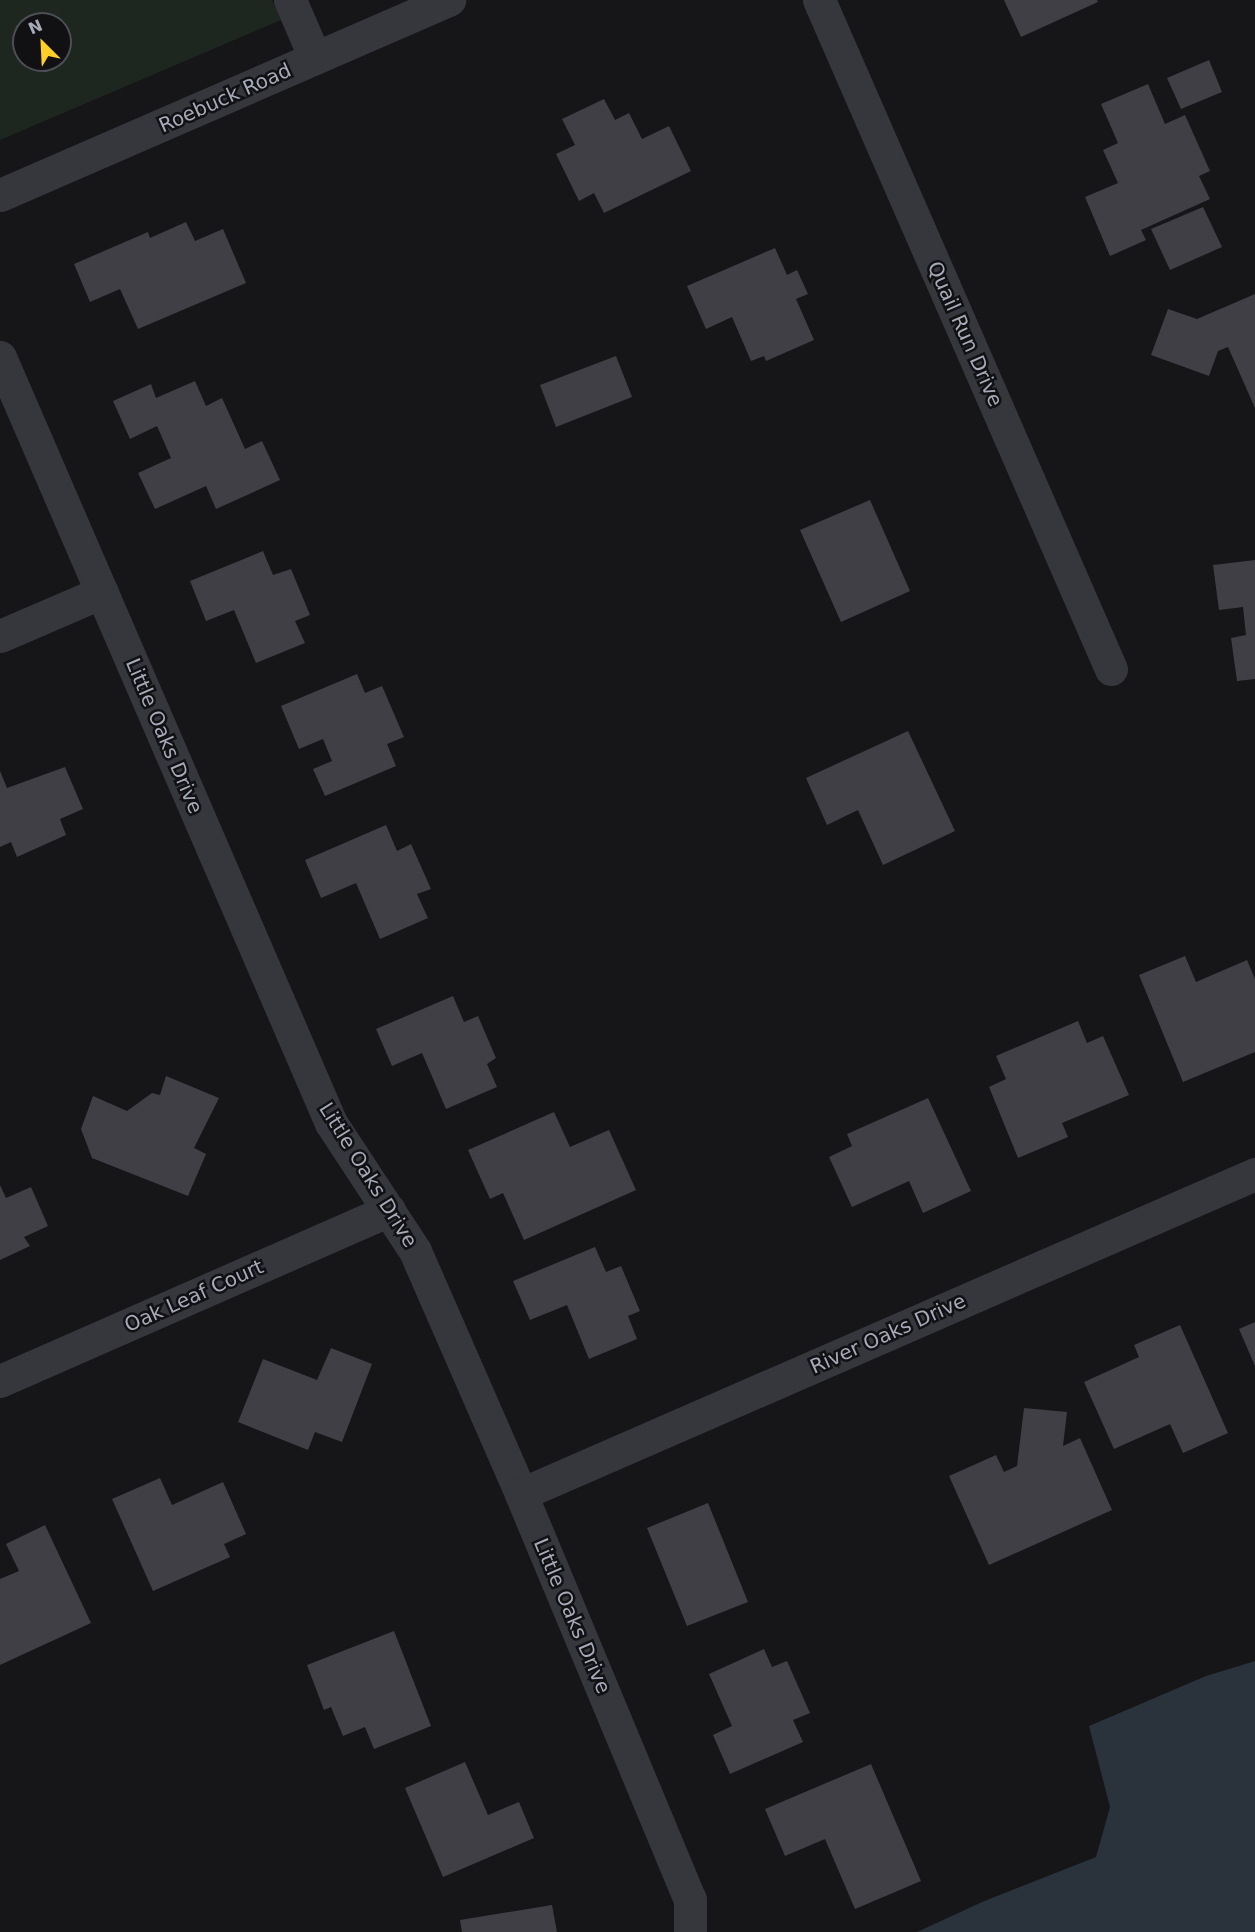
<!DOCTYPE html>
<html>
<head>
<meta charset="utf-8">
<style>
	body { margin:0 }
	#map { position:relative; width:1255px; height:1932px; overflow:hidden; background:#161518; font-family:"DejaVu Sans",sans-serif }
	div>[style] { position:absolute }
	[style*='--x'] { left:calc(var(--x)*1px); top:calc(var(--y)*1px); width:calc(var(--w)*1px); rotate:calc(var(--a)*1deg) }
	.green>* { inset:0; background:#1d261f }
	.water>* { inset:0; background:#2a323c }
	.building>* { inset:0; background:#403f45 }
	.minor>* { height:33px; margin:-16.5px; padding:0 16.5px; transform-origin:16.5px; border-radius:16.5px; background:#36363d }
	span { translate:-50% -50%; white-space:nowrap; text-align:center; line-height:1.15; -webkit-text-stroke:5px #111013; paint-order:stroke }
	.street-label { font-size:20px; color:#a6aab9 }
	.north { position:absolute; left:12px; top:12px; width:60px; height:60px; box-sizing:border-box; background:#111013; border:2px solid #4d4e55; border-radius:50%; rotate:336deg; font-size:16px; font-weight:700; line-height:24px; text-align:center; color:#a6aab9 }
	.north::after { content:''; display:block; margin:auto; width:21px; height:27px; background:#ffcf26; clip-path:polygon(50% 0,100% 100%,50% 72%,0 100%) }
</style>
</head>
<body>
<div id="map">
	<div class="green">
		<i style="clip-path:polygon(evenodd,0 0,272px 0,281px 20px,0 140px,0 0,24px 24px,60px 24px,60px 60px,24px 60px,24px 24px)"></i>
	</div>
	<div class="water">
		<i style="clip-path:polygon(1255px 1661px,1255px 1932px,917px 1932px,982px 1902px,1096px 1857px,1110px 1807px,1089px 1726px,1206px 1676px)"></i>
	</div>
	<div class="building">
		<i style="clip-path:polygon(1004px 0,1097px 0,1098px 2px,1021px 37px)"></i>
		<i style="clip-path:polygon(1209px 60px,1222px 92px,1181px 109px,1167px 78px)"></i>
		<i style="clip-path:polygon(1148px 84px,1165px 124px,1185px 115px,1210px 171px,1199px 176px,1210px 199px,1141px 230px,1146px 240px,1110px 256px,1085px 197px,1118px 183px,1103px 150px,1118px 143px,1101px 104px)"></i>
		<i style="clip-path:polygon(604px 99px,615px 120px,629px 113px,642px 139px,669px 126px,691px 171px,604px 213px,594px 193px,579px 201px,556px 154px,575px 145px,562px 119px)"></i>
		<i style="clip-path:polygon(1203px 207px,1222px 247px,1170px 270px,1151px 229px)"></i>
		<i style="clip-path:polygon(186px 222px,195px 241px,223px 229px,246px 283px,138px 329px,120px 289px,90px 302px,74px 264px,148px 232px,150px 238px)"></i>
		<i style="clip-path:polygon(775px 248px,787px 275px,797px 270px,808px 294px,796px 299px,814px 340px,766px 361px,764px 356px,751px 361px,732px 317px,706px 329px,687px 286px)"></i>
		<i style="clip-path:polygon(1255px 294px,1255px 408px,1228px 347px,1218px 351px,1209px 376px,1151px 355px,1168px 309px,1197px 319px)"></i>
		<i style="clip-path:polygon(616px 356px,632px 397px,556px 427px,540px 385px)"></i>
		<i style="clip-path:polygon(195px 381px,206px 406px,222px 398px,245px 449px,262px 441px,280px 480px,216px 509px,206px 486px,155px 509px,138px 473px,171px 458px,157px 426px,130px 439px,113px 401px,151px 384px,156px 398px)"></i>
		<i style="clip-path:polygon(870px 500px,910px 591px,841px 622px,800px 530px)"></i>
		<i style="clip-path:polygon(263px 551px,273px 575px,291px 569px,310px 615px,295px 621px,305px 643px,256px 663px,234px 610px,206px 621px,190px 581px)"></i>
		<i style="clip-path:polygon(1255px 560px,1255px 679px,1237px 681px,1231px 638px,1246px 635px,1243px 607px,1219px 610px,1213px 565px)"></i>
		<i style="clip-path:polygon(357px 674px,365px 693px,382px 686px,404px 737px,387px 744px,396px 766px,325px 796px,313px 769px,332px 761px,323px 739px,299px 749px,281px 706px)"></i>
		<i style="clip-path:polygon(908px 731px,955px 831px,883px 865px,858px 810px,827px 825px,806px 778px)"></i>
		<i style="clip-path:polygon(65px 767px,83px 809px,60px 819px,66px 835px,17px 857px,11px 842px,0 847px,0 771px,7px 788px)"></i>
		<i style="clip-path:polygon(386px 825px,397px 851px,411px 844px,431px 889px,417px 894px,428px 918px,380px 939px,356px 883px,321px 898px,305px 860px)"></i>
		<i style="clip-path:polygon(1185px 956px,1196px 982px,1247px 960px,1255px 979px,1255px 1052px,1183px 1082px,1139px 975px)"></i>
		<i style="clip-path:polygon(453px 996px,464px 1022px,478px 1016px,496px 1058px,487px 1064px,497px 1087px,446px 1109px,422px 1053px,392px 1066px,376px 1029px)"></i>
		<i style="clip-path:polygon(1078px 1021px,1087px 1043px,1103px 1036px,1129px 1095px,1062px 1123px,1068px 1137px,1018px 1158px,989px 1087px,1006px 1079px,996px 1056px)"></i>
		<i style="clip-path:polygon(166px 1076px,219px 1098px,194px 1148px,206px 1154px,188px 1196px,92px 1158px,81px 1129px,93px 1096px,127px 1111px,152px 1093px,160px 1095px)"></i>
		<i style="clip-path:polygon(928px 1098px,971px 1191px,923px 1213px,909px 1181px,852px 1207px,829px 1157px,852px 1146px,847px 1134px)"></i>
		<i style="clip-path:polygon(554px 1112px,570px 1147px,609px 1130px,636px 1190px,524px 1240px,503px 1193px,490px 1199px,468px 1150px)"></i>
		<i style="clip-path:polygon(0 1185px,6px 1198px,31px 1187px,48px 1226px,24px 1237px,30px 1246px,0 1260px)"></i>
		<i style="clip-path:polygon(595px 1247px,606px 1272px,621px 1266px,640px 1311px,628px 1316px,637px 1339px,589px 1359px,567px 1305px,530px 1320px,513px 1281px)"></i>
		<i style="clip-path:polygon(1255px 1322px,1255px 1366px,1239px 1329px)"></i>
		<i style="clip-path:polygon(1180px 1325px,1228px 1433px,1183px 1453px,1170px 1424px,1114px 1449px,1084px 1382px,1139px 1357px,1134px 1345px)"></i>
		<i style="clip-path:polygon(331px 1348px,372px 1364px,342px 1442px,315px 1432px,308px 1450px,238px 1422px,263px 1359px,317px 1380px)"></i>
		<i style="clip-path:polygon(1024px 1408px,1067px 1412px,1063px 1446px,1080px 1438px,1112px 1510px,989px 1565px,949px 1476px,996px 1455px,1004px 1472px,1017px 1466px)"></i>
		<i style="clip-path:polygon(160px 1478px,172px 1505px,223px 1482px,246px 1534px,224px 1544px,230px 1557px,153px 1591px,112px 1499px)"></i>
		<i style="clip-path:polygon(708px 1503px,748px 1602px,687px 1626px,647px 1528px)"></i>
		<i style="clip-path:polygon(45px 1525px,91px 1623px,0 1665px,0 1579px,19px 1571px,6px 1544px)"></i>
		<i style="clip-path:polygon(394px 1631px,431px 1726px,374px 1749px,365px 1727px,343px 1736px,331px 1707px,324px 1710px,307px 1665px)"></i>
		<i style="clip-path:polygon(764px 1649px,772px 1667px,787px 1661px,810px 1713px,793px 1720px,803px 1742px,730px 1774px,713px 1735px,732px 1726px,709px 1674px)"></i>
		<i style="clip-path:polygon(465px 1762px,488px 1815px,519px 1802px,534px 1838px,443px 1877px,405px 1788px)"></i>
		<i style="clip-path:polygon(871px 1764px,921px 1881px,855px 1909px,825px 1839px,785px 1856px,765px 1809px)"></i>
		<i style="clip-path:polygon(552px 1905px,557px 1932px,462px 1932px,460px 1920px)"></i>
	</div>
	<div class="minor">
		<i style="--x:290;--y:0;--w:63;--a:66.7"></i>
		<i style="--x:819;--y:0;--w:730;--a:66.42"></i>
		<i style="--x:0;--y:195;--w:490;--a:-23.5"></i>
		<i style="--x:0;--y:357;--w:834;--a:66.63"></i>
		<i style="--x:331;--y:1123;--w:153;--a:56.7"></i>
		<i style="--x:415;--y:1251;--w:265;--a:66.4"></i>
		<i style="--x:521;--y:1494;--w:439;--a:67.4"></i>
		<i style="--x:690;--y:1899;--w:33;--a:90"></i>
		<i style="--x:0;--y:636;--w:111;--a:-23.3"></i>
		<i style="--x:0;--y:1381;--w:425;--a:-23.7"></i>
		<i style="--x:521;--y:1494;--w:801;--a:-23.56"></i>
	</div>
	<div class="street-label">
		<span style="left:225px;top:98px;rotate:-24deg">Roebuck Road</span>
		<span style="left:965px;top:334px;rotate:66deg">Quail Run Drive</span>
		<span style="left:164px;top:736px;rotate:67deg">Little Oaks Drive</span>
		<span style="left:368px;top:1175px;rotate:58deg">Little Oaks Drive</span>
		<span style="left:194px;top:1296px;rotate:-24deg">Oak Leaf Court</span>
		<span style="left:888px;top:1334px;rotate:-24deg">River Oaks Drive</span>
		<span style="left:572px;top:1616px;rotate:67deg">Little Oaks Drive</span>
	</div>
	<div class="north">N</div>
</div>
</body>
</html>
